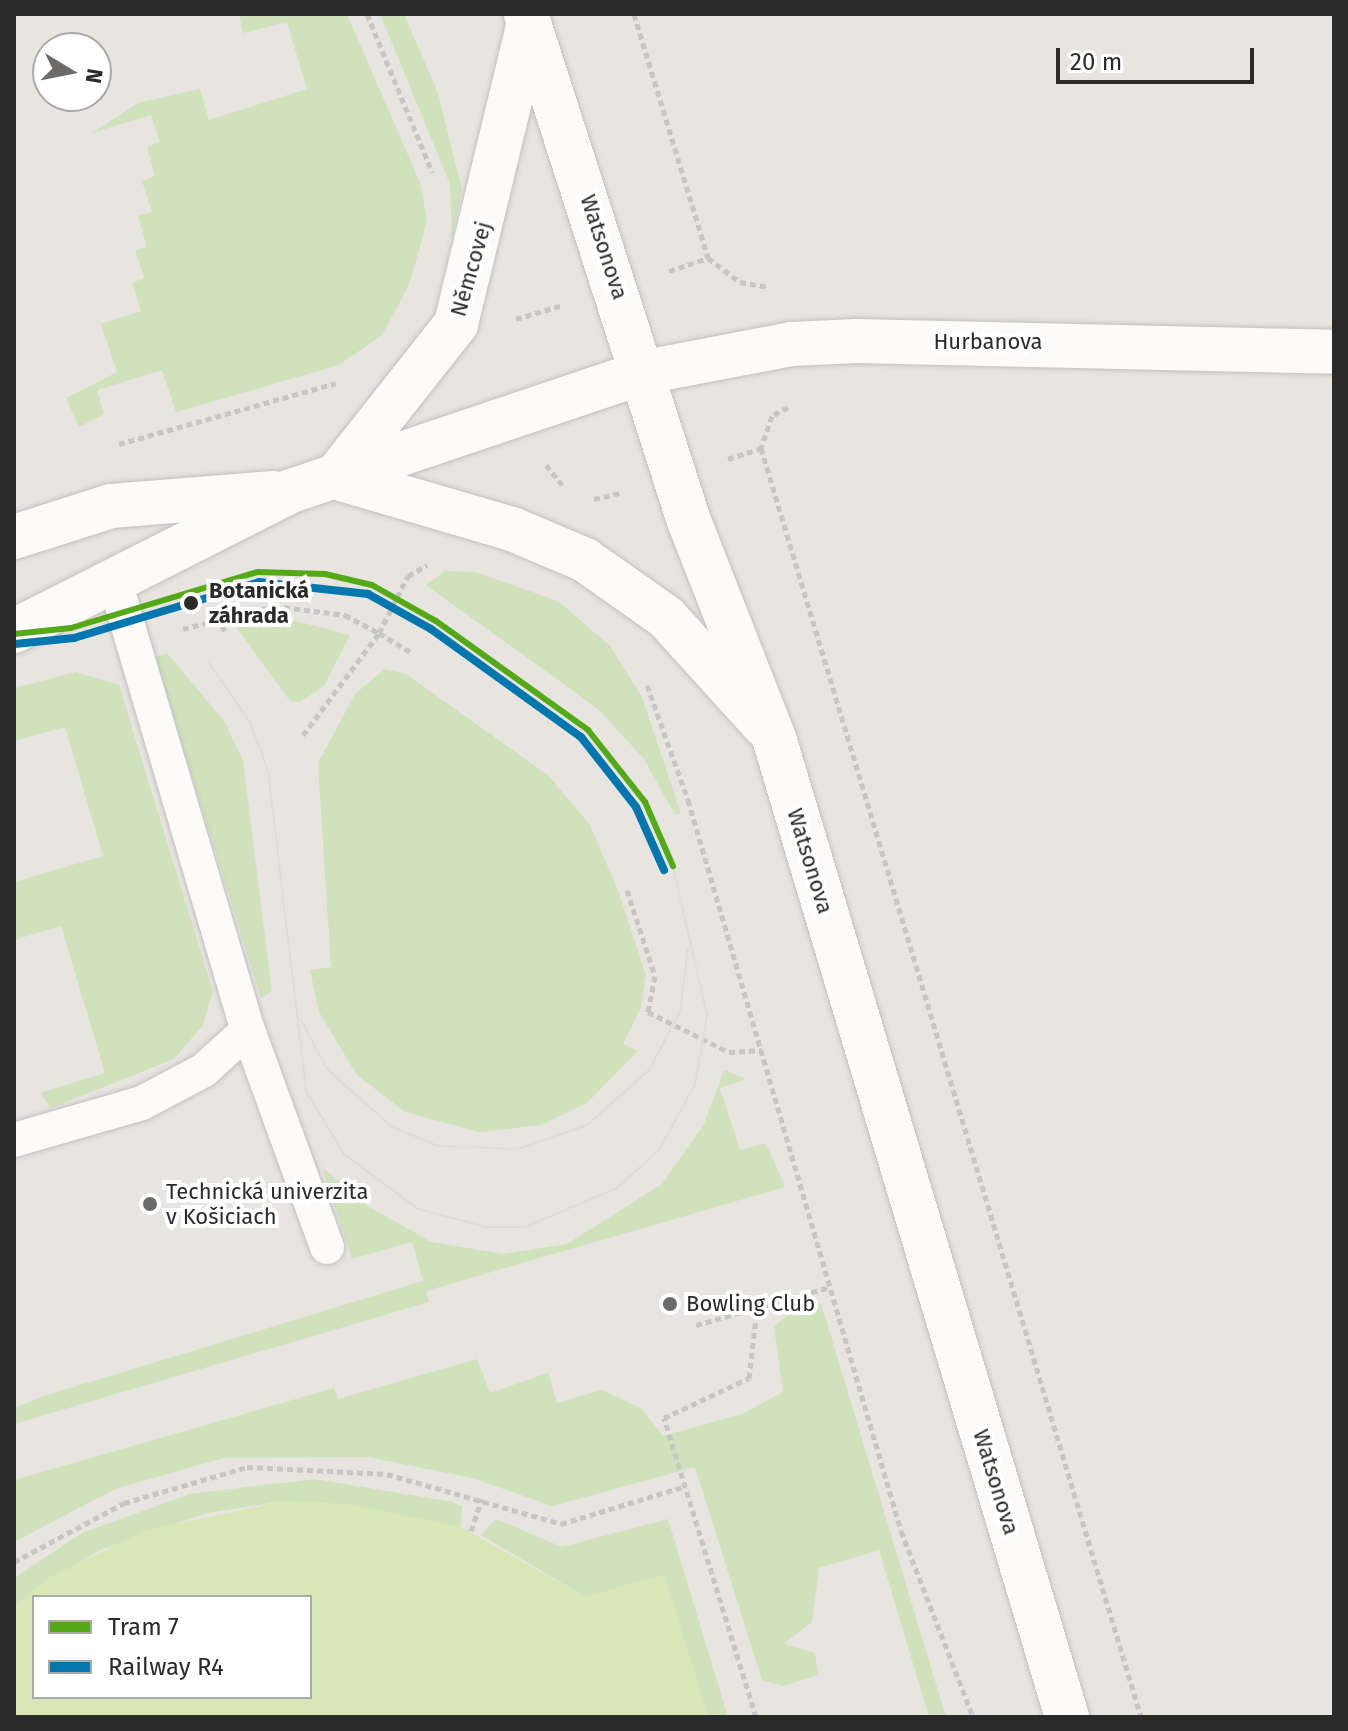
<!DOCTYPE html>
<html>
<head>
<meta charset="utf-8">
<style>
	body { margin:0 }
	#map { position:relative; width:1348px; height:1731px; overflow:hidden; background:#e8e4e0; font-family:"Fira Sans",sans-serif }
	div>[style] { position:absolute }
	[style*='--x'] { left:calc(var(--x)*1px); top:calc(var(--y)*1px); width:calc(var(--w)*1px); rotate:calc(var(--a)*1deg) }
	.green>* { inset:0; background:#cfe2bb }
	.pitch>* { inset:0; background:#d9e6b8 }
	.path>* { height:5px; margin-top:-2.5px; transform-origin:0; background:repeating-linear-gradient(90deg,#c6c6c5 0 6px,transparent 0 10px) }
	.roads { filter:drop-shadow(0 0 2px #c2c1c1) drop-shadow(0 0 2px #c2c1c1) }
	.lane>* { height:34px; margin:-17px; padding:0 17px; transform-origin:17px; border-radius:17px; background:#fcfbfa }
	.street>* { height:44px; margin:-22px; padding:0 22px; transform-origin:22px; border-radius:22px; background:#fcfbfa }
	.secondary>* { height:44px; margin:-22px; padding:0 22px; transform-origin:22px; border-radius:22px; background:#fcfbfa }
	.tram>* { height:2px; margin:-1px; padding:0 1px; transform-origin:1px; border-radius:1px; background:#deddde }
	.rail-1>* { height:8px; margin:-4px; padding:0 4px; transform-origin:4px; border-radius:4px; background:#0377ae }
	.tram-1>* { height:6px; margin:-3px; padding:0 3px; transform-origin:3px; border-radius:3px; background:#54a917 }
	.dots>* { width:22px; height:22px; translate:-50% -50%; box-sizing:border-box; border:4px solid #fff; border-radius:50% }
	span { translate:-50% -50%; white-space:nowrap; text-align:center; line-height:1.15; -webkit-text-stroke:8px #fff; paint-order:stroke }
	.street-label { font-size:22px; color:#2a2a2a }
	.stop-label { font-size:22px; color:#2a2a2a; font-weight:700 }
	.left { translate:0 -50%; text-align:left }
	.poi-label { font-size:22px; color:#2a2a2a }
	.frame { position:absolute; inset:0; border:16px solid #2a2a2a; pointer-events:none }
	.legend { position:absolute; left:32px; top:1595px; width:280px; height:104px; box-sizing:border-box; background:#fff; border:2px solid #aaa; margin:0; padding:10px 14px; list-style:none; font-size:24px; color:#2a2a2a }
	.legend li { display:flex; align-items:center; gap:16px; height:40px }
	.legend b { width:40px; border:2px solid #aaa }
	.north { position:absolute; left:32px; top:32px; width:80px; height:80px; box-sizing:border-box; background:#fff; border:2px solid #aaa; border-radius:50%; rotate:100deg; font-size:22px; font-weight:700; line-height:32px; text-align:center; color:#2a2a2a }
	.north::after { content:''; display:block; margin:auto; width:28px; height:36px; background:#6c6b6a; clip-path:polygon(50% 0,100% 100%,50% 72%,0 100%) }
	.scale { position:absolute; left:1056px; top:48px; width:198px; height:36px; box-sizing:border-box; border:4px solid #2a2a2a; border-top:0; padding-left:10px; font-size:24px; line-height:28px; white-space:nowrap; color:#2a2a2a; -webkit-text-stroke:6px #fff; paint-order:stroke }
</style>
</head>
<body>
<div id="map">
	<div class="green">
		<i style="clip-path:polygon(239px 14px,347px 14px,421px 185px,427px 222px,409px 285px,382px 335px,339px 365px,176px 412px,162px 370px,97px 390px,104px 414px,79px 427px,66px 398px,117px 372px,101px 324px,141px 311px,132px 283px,144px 278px,135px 250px,147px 247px,138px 216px,152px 212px,142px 181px,155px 176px,147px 147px,160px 142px,151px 115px,92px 133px,138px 103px,200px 89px,209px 120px,307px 89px,287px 22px,243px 33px)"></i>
		<i style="clip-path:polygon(380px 14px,404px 14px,438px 93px,462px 190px,452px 238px,450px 184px)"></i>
		<i style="clip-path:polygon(445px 571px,475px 572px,558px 601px,610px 646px,642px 697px,681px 813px,675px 815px,644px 759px,598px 709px,426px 585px)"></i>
		<i style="clip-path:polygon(292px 620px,350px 635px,324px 686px,300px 702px,290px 701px,236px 627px)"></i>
		<i style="clip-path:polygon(167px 653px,225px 722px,243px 761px,272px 991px,261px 998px,155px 657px)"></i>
		<i style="clip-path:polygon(385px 669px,406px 674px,548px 775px,590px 825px,619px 893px,646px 975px,641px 1007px,623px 1044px,638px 1051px,587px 1103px,541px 1125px,479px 1132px,405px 1112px,357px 1075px,319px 1012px,310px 970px,331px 967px,318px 763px,355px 694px)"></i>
		<i style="clip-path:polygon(76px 672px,119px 685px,213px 992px,203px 1025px,174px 1059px,51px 1108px,40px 1093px,105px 1073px,61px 926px,14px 940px,14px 882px,103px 856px,65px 727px,14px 741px,14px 688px)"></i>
		<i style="clip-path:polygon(724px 1070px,746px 1079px,720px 1088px,740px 1150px,766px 1143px,785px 1187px,426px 1291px,429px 1302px,14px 1424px,14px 1408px,47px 1395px,423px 1281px,412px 1242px,352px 1259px,322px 1167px,366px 1205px,431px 1242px,503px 1254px,567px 1244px,662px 1184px,704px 1124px)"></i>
		<i style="clip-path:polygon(821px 1303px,946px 1717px,929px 1717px,879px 1550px,819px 1568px,812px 1622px,784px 1644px,815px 1653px,818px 1675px,783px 1686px,762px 1680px,695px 1467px,552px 1506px,472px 1478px,368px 1457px,224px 1458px,115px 1489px,14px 1542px,14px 1480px,334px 1388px,338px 1399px,477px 1359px,490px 1393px,548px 1373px,557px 1403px,602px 1390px,641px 1408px,663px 1436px,742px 1414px,783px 1392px,774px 1327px,792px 1310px)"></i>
		<i style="clip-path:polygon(315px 1479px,453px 1502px,462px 1506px,461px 1527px,284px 1501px,207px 1513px,98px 1551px,14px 1606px,14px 1578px,82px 1533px,190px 1494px)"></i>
		<i style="clip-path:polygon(496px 1519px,562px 1547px,668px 1519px,728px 1717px,708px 1717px,664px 1575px,585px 1597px,481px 1535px)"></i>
	</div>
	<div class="pitch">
		<i style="clip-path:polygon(evenodd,284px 1501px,349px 1504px,461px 1527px,585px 1597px,664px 1575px,708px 1717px,14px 1717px,14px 1606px,48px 1578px,147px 1530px,284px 1501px,310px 1597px,310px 1697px,34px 1697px,34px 1597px,310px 1597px)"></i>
	</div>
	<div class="path">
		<i style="--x:367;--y:14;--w:171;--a:67.6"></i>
		<i style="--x:634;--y:14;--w:255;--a:73.1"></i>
		<i style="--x:708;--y:258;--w:40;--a:37"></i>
		<i style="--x:740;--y:282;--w:27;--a:10"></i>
		<i style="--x:669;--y:271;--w:41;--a:-18.4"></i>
		<i style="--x:516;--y:319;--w:46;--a:-16.5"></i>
		<i style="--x:788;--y:407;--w:18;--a:151"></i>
		<i style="--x:772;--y:416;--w:34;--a:109"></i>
		<i style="--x:761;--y:448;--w:1325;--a:73.33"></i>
		<i style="--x:119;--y:444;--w:225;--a:-15.7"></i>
		<i style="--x:728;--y:459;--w:35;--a:-18"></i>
		<i style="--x:546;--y:465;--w:26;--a:51"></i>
		<i style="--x:594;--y:499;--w:26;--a:-13"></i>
		<i style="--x:217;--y:618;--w:15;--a:58"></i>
		<i style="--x:183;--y:629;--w:94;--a:-14.2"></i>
		<i style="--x:274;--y:606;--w:72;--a:7.2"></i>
		<i style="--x:345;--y:615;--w:38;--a:28"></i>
		<i style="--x:379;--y:633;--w:64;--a:-63"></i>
		<i style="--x:408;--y:576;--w:22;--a:-30"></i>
		<i style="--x:647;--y:685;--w:122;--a:70.4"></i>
		<i style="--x:688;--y:800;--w:761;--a:73.75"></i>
		<i style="--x:901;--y:1531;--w:199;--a:68.8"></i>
		<i style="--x:303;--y:735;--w:127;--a:-53.3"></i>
		<i style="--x:379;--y:633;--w:37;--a:31"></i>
		<i style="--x:627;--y:890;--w:90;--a:72"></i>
		<i style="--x:655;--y:976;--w:37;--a:101"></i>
		<i style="--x:648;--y:1012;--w:90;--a:26.3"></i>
		<i style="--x:729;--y:1052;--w:33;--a:-3"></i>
		<i style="--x:696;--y:1325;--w:136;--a:-15.8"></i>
		<i style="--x:471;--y:1531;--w:34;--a:-71"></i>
		<i style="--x:14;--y:1562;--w:125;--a:-28.2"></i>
		<i style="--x:124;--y:1503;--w:128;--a:-16.3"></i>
		<i style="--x:247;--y:1467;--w:140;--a:2.9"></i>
		<i style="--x:387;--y:1474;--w:181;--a:16"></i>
		<i style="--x:561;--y:1524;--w:131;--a:-16.9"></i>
		<i style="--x:756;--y:1717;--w:313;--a:-107.1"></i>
		<i style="--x:664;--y:1418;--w:94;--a:-25.2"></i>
		<i style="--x:749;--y:1378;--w:69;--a:-83.4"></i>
	</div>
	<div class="roads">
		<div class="lane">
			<i style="--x:115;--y:582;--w:467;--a:73.5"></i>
			<i style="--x:248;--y:1030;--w:231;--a:70"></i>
			<i style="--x:14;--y:1140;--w:133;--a:-16.1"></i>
			<i style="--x:142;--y:1103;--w:70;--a:-28"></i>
			<i style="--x:204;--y:1070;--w:59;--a:-42.3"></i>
		</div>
		<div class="street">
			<i style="--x:336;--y:476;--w:194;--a:-51.7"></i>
			<i style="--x:456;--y:324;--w:310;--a:-76.4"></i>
			<i style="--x:334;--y:477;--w:185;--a:16.3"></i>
			<i style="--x:512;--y:529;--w:79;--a:23"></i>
			<i style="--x:585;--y:560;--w:99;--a:35.1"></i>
			<i style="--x:666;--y:617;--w:146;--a:47.8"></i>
			<i style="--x:14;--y:537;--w:102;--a:-17.7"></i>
			<i style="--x:111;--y:506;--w:163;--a:-4.6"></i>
			<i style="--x:14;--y:631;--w:310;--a:-26.8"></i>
			<i style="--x:291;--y:491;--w:373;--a:-18.6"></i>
			<i style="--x:645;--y:372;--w:150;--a:-10.8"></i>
			<i style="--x:792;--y:344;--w:64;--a:-2.7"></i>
			<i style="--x:856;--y:341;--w:478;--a:1.3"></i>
		</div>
		<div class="secondary">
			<i style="--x:526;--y:14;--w:533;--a:72.18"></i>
			<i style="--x:689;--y:521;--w:233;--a:68.6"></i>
			<i style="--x:774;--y:738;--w:1022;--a:73.34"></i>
		</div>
	</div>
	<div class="tram">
		<i style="--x:209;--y:663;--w:72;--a:55.2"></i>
		<i style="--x:250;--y:722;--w:52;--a:69.8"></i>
		<i style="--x:268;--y:771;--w:322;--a:83.2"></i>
		<i style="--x:306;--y:1091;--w:74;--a:58.9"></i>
		<i style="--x:344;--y:1154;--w:92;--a:36.6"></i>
		<i style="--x:418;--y:1209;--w:70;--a:14.8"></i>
		<i style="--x:486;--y:1227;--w:39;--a:0"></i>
		<i style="--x:525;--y:1227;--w:100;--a:-23"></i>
		<i style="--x:617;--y:1188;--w:57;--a:-42.1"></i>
		<i style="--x:659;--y:1150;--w:75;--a:-61.4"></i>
		<i style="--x:695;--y:1084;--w:70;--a:-80.1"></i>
		<i style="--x:707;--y:1015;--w:153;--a:-102.9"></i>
		<i style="--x:300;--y:1018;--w:58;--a:62.1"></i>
		<i style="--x:327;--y:1069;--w:86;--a:41.7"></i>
		<i style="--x:391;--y:1126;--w:51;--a:23.1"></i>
		<i style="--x:438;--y:1146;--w:80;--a:2.1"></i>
		<i style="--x:518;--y:1149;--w:73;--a:-19.2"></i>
		<i style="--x:587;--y:1125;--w:83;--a:-41.6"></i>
		<i style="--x:649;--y:1070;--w:66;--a:-61.9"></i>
		<i style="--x:680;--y:1012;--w:64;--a:-82.9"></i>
	</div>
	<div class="rail-1">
		<i style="--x:15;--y:644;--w:59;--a:-5.8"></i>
		<i style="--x:74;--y:638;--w:193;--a:-16.8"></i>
		<i style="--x:259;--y:582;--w:110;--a:6.3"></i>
		<i style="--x:368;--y:594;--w:72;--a:29.1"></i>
		<i style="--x:431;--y:629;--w:185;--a:35.8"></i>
		<i style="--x:581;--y:737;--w:89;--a:51.8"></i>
		<i style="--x:636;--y:807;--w:69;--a:66"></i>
	</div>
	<div class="tram-1">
		<i style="--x:14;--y:634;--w:57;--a:-6"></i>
		<i style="--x:71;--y:628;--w:195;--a:-16.7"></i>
		<i style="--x:258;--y:572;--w:67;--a:1.7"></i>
		<i style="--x:325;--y:574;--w:48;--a:13.2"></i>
		<i style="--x:372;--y:585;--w:73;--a:29.4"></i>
		<i style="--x:436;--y:621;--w:187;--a:35.6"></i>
		<i style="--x:588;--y:730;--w:92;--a:51.6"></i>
		<i style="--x:645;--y:802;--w:70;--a:66.4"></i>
	</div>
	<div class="dots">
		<i style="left:191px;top:603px;background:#2a2a2a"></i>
		<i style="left:150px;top:1204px;background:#6c6b6a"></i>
		<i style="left:670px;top:1304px;background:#6c6b6a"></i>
	</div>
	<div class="street-label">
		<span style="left:604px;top:247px;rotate:72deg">Watsonova</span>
		<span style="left:471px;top:269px;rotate:-74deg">Němcovej</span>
		<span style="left:988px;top:342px">Hurbanova</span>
		<span style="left:810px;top:861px;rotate:73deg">Watsonova</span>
		<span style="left:996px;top:1482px;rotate:73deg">Watsonova</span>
	</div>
	<div class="stop-label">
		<span class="left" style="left:209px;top:603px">Botanická<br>záhrada</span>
	</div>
	<div class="poi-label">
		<span class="left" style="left:166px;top:1204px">Technická univerzita<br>v Košiciach</span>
		<span class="left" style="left:686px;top:1304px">Bowling Club</span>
	</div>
	<div class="frame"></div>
	<ul class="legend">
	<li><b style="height:10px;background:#54a917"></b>Tram 7</li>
	<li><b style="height:10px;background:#0377ae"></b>Railway R4</li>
	</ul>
	<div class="north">N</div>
	<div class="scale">20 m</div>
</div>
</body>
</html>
